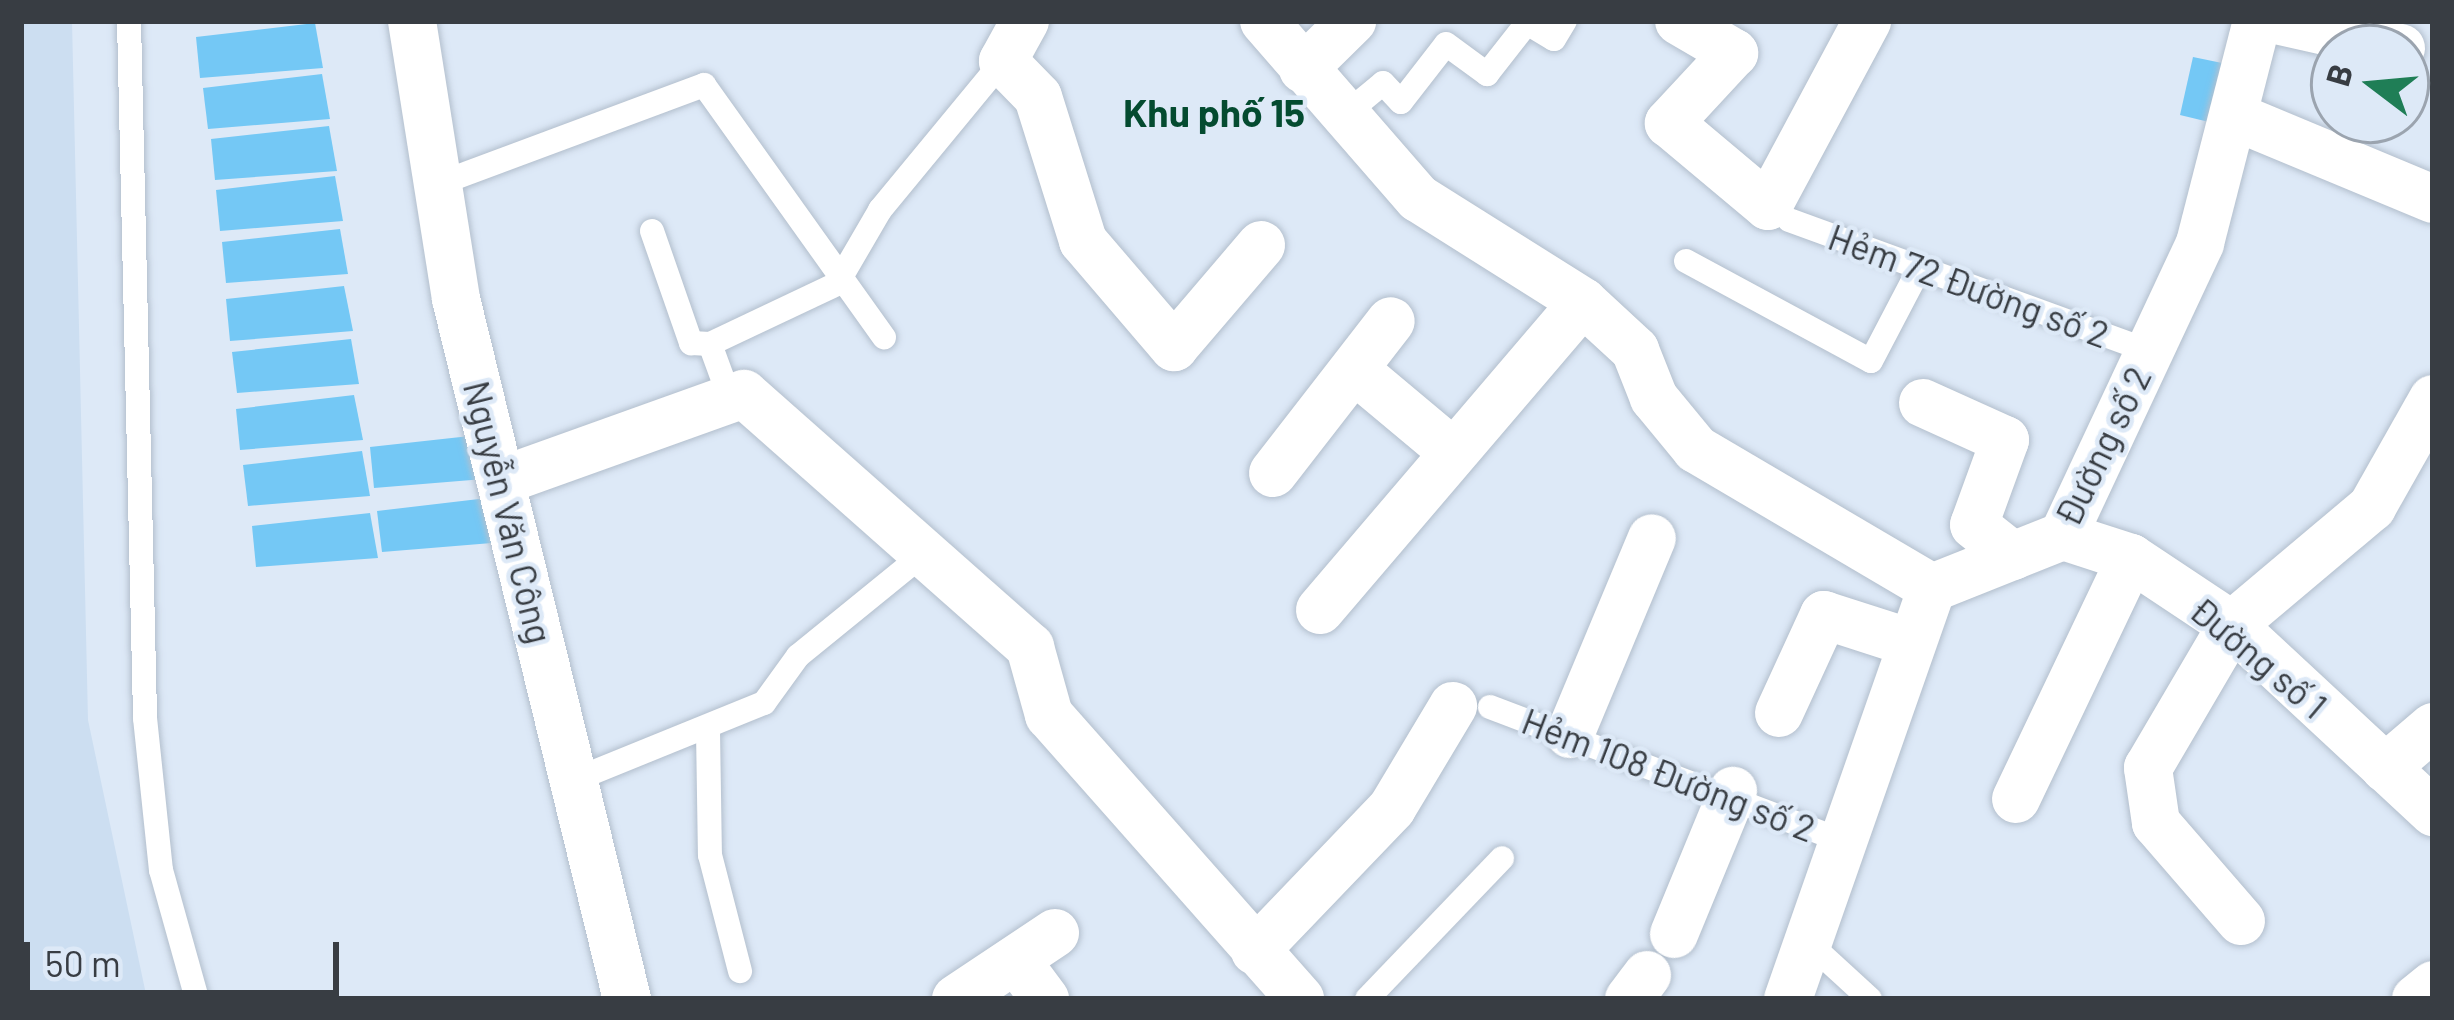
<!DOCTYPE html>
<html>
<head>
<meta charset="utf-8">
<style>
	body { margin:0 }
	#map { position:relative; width:2454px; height:1020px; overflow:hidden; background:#dde9f7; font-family:Barlow,sans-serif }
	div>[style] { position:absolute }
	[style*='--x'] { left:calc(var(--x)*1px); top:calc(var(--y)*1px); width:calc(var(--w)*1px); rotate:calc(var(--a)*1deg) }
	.built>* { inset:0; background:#ccdef1 }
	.building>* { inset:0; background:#74c8f5 }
	.roads { filter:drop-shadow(0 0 3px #b3bfcd) drop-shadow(0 0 3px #b3bfcd) }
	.lane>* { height:24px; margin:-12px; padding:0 12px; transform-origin:12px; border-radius:12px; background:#fff }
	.street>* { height:48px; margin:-24px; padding:0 24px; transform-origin:24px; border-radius:24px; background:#fff }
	span { translate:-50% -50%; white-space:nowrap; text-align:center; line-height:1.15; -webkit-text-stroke:9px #dde9f7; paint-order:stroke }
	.street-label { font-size:36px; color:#383d43 }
	.neighbourhood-label { font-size:39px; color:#044b30; font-weight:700 }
	.frame { position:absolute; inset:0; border:24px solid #383d43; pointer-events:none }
	.north { position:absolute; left:2310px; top:24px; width:120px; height:120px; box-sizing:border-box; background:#dde9f7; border:3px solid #9ba4af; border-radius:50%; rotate:286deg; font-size:33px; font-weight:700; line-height:48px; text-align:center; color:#383d43 }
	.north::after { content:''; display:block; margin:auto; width:42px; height:54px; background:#1f7e56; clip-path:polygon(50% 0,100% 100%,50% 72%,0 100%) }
	.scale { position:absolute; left:24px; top:942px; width:315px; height:54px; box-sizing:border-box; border:6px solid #383d43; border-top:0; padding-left:15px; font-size:36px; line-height:42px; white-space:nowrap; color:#383d43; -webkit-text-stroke:9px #dde9f7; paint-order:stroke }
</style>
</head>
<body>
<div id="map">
	<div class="built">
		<i style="clip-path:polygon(21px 21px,72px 21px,88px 720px,147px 999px,21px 999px)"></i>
	</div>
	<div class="building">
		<i style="clip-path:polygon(315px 23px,323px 68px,200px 78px,196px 37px)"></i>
		<i style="clip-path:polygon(2193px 57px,2222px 63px,2209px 122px,2180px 115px)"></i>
		<i style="clip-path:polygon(322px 74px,330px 119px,208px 129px,203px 88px)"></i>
		<i style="clip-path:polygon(2322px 76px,2334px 82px,2334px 104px,2313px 93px)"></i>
		<i style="clip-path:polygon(329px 126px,337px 171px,215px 180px,211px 139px)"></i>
		<i style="clip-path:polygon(335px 176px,343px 221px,220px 231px,216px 190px)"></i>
		<i style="clip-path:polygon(340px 229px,348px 274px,226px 283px,222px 242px)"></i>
		<i style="clip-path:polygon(344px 286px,353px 331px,230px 341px,226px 299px)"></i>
		<i style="clip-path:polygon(351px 339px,359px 384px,237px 393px,232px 352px)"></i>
		<i style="clip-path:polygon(354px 395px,363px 440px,240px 450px,236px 409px)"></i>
		<i style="clip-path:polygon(488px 434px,496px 478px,374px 488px,370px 447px)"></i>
		<i style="clip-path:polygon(362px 451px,370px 496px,248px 506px,243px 465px)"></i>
		<i style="clip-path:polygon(496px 497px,504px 542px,382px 552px,377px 511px)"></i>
		<i style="clip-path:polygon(370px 513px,378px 558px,256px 567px,252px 526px)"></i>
	</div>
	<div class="roads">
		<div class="lane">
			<i style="--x:129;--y:21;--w:697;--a:88.68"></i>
			<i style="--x:145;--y:718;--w:153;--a:84"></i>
			<i style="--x:161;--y:870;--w:134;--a:74.4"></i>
			<i style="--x:1342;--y:117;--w:53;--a:-39.7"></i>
			<i style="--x:1383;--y:83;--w:26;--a:47"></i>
			<i style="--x:1401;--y:102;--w:73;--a:-52.2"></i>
			<i style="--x:1446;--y:44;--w:51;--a:36.2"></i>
			<i style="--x:1487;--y:74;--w:65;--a:-51.9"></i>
			<i style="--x:1527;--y:23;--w:31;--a:31"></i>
			<i style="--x:1554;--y:39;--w:21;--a:-59"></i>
			<i style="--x:438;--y:184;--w:284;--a:-20.4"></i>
			<i style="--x:704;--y:85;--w:310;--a:54.5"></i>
			<i style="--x:1789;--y:220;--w:383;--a:20"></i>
			<i style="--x:652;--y:231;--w:119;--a:70.8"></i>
			<i style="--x:691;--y:343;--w:19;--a:3"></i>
			<i style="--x:710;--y:344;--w:55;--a:69.9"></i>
			<i style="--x:1686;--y:261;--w:210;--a:28.4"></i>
			<i style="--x:1871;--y:361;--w:104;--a:-62.4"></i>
			<i style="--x:710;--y:344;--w:140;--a:-25.3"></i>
			<i style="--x:837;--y:284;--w:86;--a:-59.8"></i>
			<i style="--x:880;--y:210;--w:193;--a:-50.5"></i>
			<i style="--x:1490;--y:707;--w:381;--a:20.8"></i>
			<i style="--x:708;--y:731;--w:124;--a:89.1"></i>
			<i style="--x:710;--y:855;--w:120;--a:75.5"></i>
			<i style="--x:574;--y:780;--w:205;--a:-22.1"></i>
			<i style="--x:764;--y:703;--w:58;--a:-54.1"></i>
			<i style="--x:798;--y:656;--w:166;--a:-39.1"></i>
			<i style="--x:1811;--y:945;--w:80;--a:42.5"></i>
			<i style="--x:1367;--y:999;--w:195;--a:-46.2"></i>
		</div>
		<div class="street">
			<i style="--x:412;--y:21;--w:281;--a:81"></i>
			<i style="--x:456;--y:299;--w:721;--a:76.27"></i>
			<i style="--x:1025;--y:21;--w:46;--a:118.8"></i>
			<i style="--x:1003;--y:61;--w:50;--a:45.8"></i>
			<i style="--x:1038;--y:97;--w:151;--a:72.6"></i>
			<i style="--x:1083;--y:241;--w:140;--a:49.4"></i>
			<i style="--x:1174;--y:347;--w:134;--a:-49.5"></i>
			<i style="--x:1264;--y:21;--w:235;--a:49"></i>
			<i style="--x:1418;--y:198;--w:195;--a:32.2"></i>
			<i style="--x:1583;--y:302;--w:71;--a:42.7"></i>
			<i style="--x:1635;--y:350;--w:52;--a:68.4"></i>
			<i style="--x:1654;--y:398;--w:66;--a:50.5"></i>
			<i style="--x:1696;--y:449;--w:274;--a:30.5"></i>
			<i style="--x:1679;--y:21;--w:64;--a:30.2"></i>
			<i style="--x:1734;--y:53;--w:96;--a:132.9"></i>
			<i style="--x:1669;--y:123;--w:129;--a:40"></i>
			<i style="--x:1768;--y:206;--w:210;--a:-61.8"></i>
			<i style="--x:2281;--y:21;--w:123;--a:12.7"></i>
			<i style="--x:1303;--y:69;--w:69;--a:-44.4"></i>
			<i style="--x:2236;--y:117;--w:213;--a:22.6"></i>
			<i style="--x:1356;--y:371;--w:126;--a:39.9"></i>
			<i style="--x:1923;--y:403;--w:90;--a:24.3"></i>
			<i style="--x:2005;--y:440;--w:90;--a:110"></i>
			<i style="--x:1974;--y:525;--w:50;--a:38.5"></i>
			<i style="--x:1273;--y:473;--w:192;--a:-52.2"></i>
			<i style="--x:501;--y:481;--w:258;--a:-19.7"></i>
			<i style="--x:744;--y:394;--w:382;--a:41.5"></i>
			<i style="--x:1030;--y:647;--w:71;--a:74.4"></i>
			<i style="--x:1049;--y:715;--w:379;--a:48.5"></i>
			<i style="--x:2063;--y:536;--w:71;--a:17.9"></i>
			<i style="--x:2131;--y:558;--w:121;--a:33.6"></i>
			<i style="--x:2232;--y:625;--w:275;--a:42.9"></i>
			<i style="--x:1320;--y:610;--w:405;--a:-49.5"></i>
			<i style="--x:1779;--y:713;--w:108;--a:-65.3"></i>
			<i style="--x:1824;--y:615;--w:91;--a:17.8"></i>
			<i style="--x:1570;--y:734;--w:212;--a:-67.3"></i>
			<i style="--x:2385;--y:768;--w:63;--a:-40.5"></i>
			<i style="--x:2016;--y:799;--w:267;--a:-64.5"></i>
			<i style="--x:2241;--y:921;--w:130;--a:-130.9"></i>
			<i style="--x:2156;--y:823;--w:56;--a:-98.3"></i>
			<i style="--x:2148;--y:768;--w:166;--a:-59.6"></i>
			<i style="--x:2232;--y:625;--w:183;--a:-40.1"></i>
			<i style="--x:2372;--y:507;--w:124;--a:-60.5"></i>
			<i style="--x:1674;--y:934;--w:155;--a:-67.6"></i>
			<i style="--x:1255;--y:951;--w:198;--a:-46.2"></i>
			<i style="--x:1392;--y:808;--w:119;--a:-59.1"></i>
			<i style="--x:1016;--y:960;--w:49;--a:53.4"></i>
			<i style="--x:956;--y:999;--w:119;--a:-33.7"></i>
			<i style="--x:1629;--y:999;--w:30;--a:-53"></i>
			<i style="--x:1788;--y:999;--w:435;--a:-70.7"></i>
			<i style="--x:1932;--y:588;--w:141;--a:-21.7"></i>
			<i style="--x:2063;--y:536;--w:323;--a:-64.9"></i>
			<i style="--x:2200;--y:243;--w:229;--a:-75.6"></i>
			<i style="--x:2416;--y:999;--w:22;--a:-39"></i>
		</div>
	</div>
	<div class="street-label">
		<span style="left:1969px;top:285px;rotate:20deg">Hẻm 72 Đường số 2</span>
		<span style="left:2102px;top:446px;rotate:-64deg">Đường số 2</span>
		<span style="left:509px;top:512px;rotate:76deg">Nguyễn Văn Công</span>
		<span style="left:2259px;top:657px;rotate:40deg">Đường số 1</span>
		<span style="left:1669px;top:774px;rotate:21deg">Hẻm 108 Đường số 2</span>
	</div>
	<div class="neighbourhood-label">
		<span style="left:1214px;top:112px">Khu phố 15</span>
	</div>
	<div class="frame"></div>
	<div class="north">B</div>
	<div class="scale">50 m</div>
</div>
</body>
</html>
